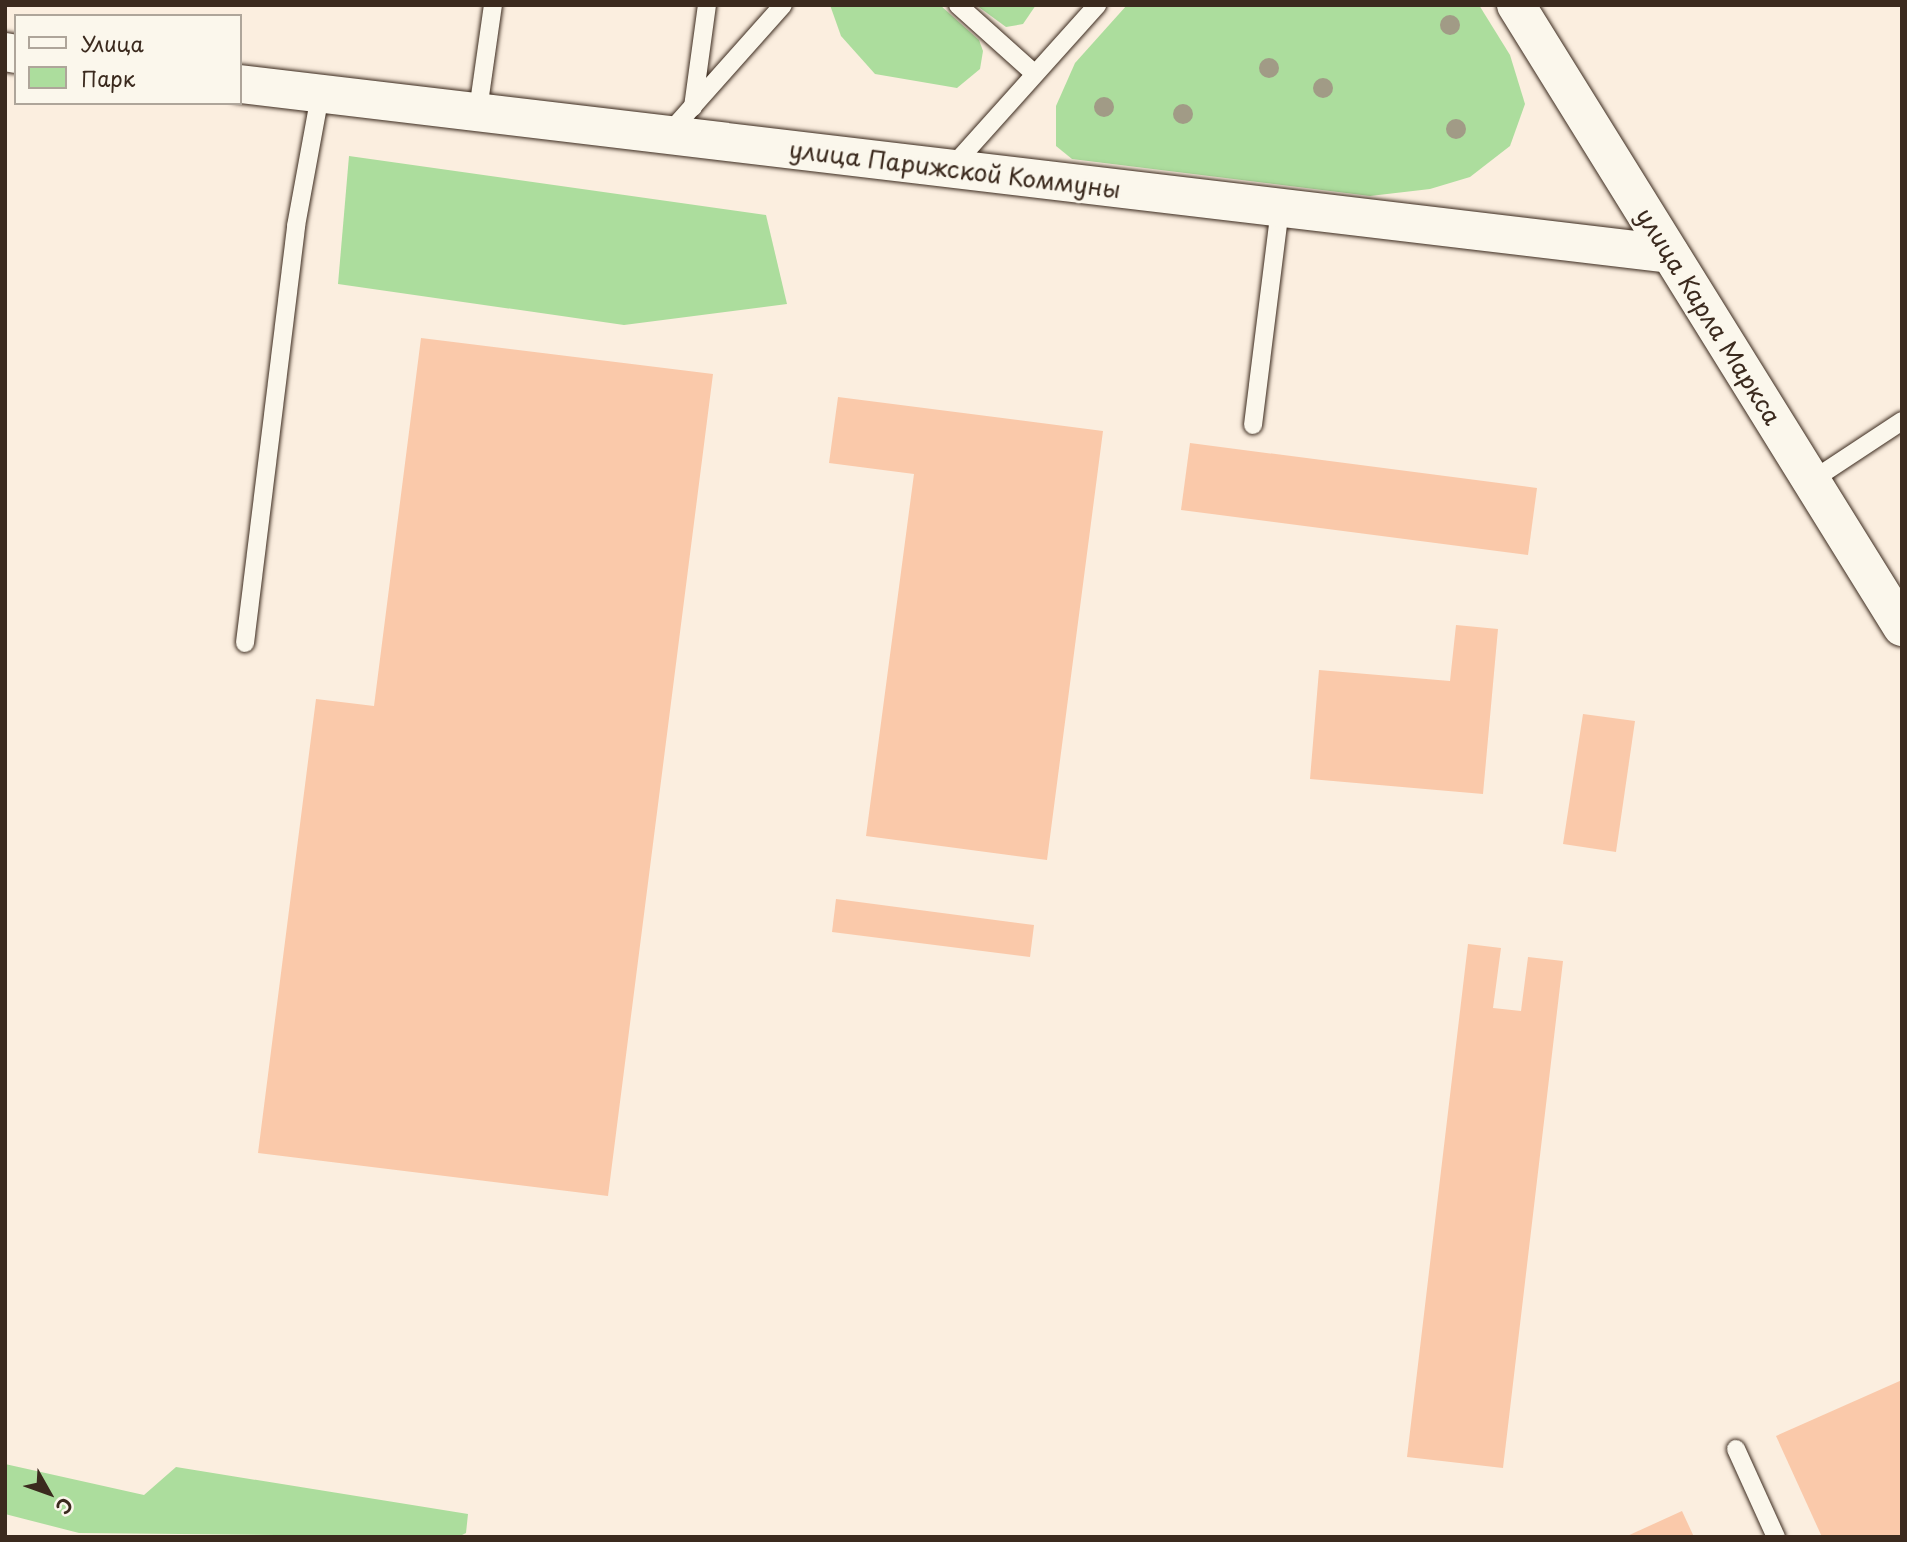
<!DOCTYPE html>
<html>
<head>
<meta charset="utf-8">
<style>
	body { margin:0 }
	#map { position:relative; width:1907px; height:1542px; overflow:hidden; background:#fbeedf; font-family:"Playpen Sans",sans-serif }
	div>[style] { position:absolute }
	[style*='--x'] { left:calc(var(--x)*1px); top:calc(var(--y)*1px); width:calc(var(--w)*1px); rotate:calc(var(--a)*1deg) }
	.green>* { inset:0; background:#acdd9d }
	.building>* { inset:0; background:#fac9aa }
	.roads { filter:drop-shadow(0 0 2px #3b2a1e) drop-shadow(0 0 2px #3b2a1e) }
	.lane>* { height:18px; margin:-9px; padding:0 9px; transform-origin:9px; border-radius:9px; background:#fbf7ec }
	.secondary>* { height:38px; margin:-19px; padding:0 19px; transform-origin:19px; border-radius:19px; background:#fbf7ec }
	.trees>* { width:20px; height:20px; margin:-10px; border-radius:50%; background:#a19b86 }
	span { translate:-50% -50%; white-space:nowrap; text-align:center; line-height:1.15; -webkit-text-stroke:5px #fbf7ec; paint-order:stroke }
	.street-label { font-size:24px; color:#3b2a1e }
	.frame { position:absolute; inset:0; border:7px solid #3b2a1e; pointer-events:none }
	.legend { position:absolute; left:14px; top:14px; width:228px; height:91px; box-sizing:border-box; background:#fbf7ec; border:2px solid #aea59a; margin:0; padding:9px 12px; list-style:none; font-size:21px; color:#3b2a1e }
	.legend li { display:flex; align-items:center; gap:14px; height:35px }
	.legend b { width:35px; border:2px solid #aea59a }
	.north { position:absolute; left:14px; top:1458px; width:70px; height:70px; -webkit-text-stroke:5px #fbf7ec; paint-order:stroke; rotate:130deg; font-size:19px; font-weight:700; line-height:28px; text-align:center; color:#3b2a1e }
	.north::after { content:''; display:block; margin:auto; width:24px; height:32px; background:#3b2a1e; clip-path:polygon(50% 0,100% 100%,50% 72%,0 100%) }
</style>
</head>
<body>
<div id="map">
	<div class="green">
		<i style="clip-path:polygon(830px 5px,940px 5px,979px 40px,983px 51px,980px 69px,957px 88px,875px 74px,841px 36px)"></i>
		<i style="clip-path:polygon(976px 5px,1036px 5px,1023px 24px,1006px 27px)"></i>
		<i style="clip-path:polygon(1127px 5px,1479px 5px,1510px 55px,1525px 104px,1510px 146px,1470px 177px,1430px 189px,1370px 196px,1072px 159px,1056px 146px,1056px 106px,1075px 63px)"></i>
		<i style="clip-path:polygon(349px 156px,766px 215px,787px 304px,624px 325px,338px 284px)"></i>
		<i style="clip-path:polygon(5px 1464px,144px 1495px,176px 1467px,468px 1514px,466px 1533px,458px 1537px,79px 1533px,5px 1514px)"></i>
	</div>
	<div class="building">
		<i style="clip-path:polygon(421px 338px,713px 374px,608px 1196px,258px 1153px,316px 699px,374px 706px)"></i>
		<i style="clip-path:polygon(838px 397px,1103px 431px,1047px 860px,866px 836px,914px 474px,829px 463px)"></i>
		<i style="clip-path:polygon(1190px 443px,1537px 488px,1528px 555px,1181px 510px)"></i>
		<i style="clip-path:polygon(1456px 625px,1498px 629px,1483px 794px,1310px 779px,1319px 670px,1450px 681px)"></i>
		<i style="clip-path:polygon(1583px 714px,1635px 721px,1616px 852px,1563px 844px)"></i>
		<i style="clip-path:polygon(836px 899px,1034px 925px,1030px 957px,832px 932px)"></i>
		<i style="clip-path:polygon(1468px 944px,1501px 948px,1493px 1008px,1521px 1011px,1528px 957px,1563px 961px,1503px 1468px,1407px 1457px)"></i>
		<i style="clip-path:polygon(1902px 1380px,1902px 1537px,1822px 1537px,1776px 1436px)"></i>
		<i style="clip-path:polygon(1682px 1511px,1694px 1537px,1625px 1537px)"></i>
	</div>
	<div class="roads">
		<div class="lane">
			<i style="--x:958;--y:5;--w:103;--a:41.9"></i>
			<i style="--x:693;--y:107;--w:103;--a:-82.2"></i>
			<i style="--x:478;--y:110;--w:106;--a:-81.9"></i>
			<i style="--x:669;--y:133;--w:171;--a:-48.3"></i>
			<i style="--x:951;--y:168;--w:219;--a:-48.1"></i>
			<i style="--x:1253;--y:425;--w:218;--a:-82.9"></i>
			<i style="--x:1811;--y:481;--w:109;--a:-33.4"></i>
			<i style="--x:245;--y:643;--w:420;--a:-83"></i>
			<i style="--x:296;--y:226;--w:133;--a:-79.6"></i>
			<i style="--x:1736;--y:1449;--w:97;--a:65.6"></i>
		</div>
		<div class="secondary">
			<i style="--x:1516;--y:5;--w:732;--a:58.18"></i>
			<i style="--x:5;--y:52;--w:11;--a:10"></i>
			<i style="--x:240;--y:84;--w:1440;--a:6.78"></i>
		</div>
	</div>
	<div class="trees">
		<i style="left:1450px;top:25px"></i>
		<i style="left:1269px;top:68px"></i>
		<i style="left:1323px;top:88px"></i>
		<i style="left:1104px;top:107px"></i>
		<i style="left:1183px;top:114px"></i>
		<i style="left:1456px;top:129px"></i>
	</div>
	<div class="street-label">
		<span style="left:955px;top:169px;rotate:7deg">улица Парижской Коммуны</span>
		<span style="left:1709px;top:316px;rotate:58deg">улица Карла Маркса</span>
	</div>
	<div class="frame"></div>
	<ul class="legend">
	<li><b style="height:9px;background:#fbf7ec"></b>Улица</li>
	<li><b style="height:19px;background:#acdd9d"></b>Парк</li>
	</ul>
	<div class="north">С</div>
</div>
</body>
</html>
